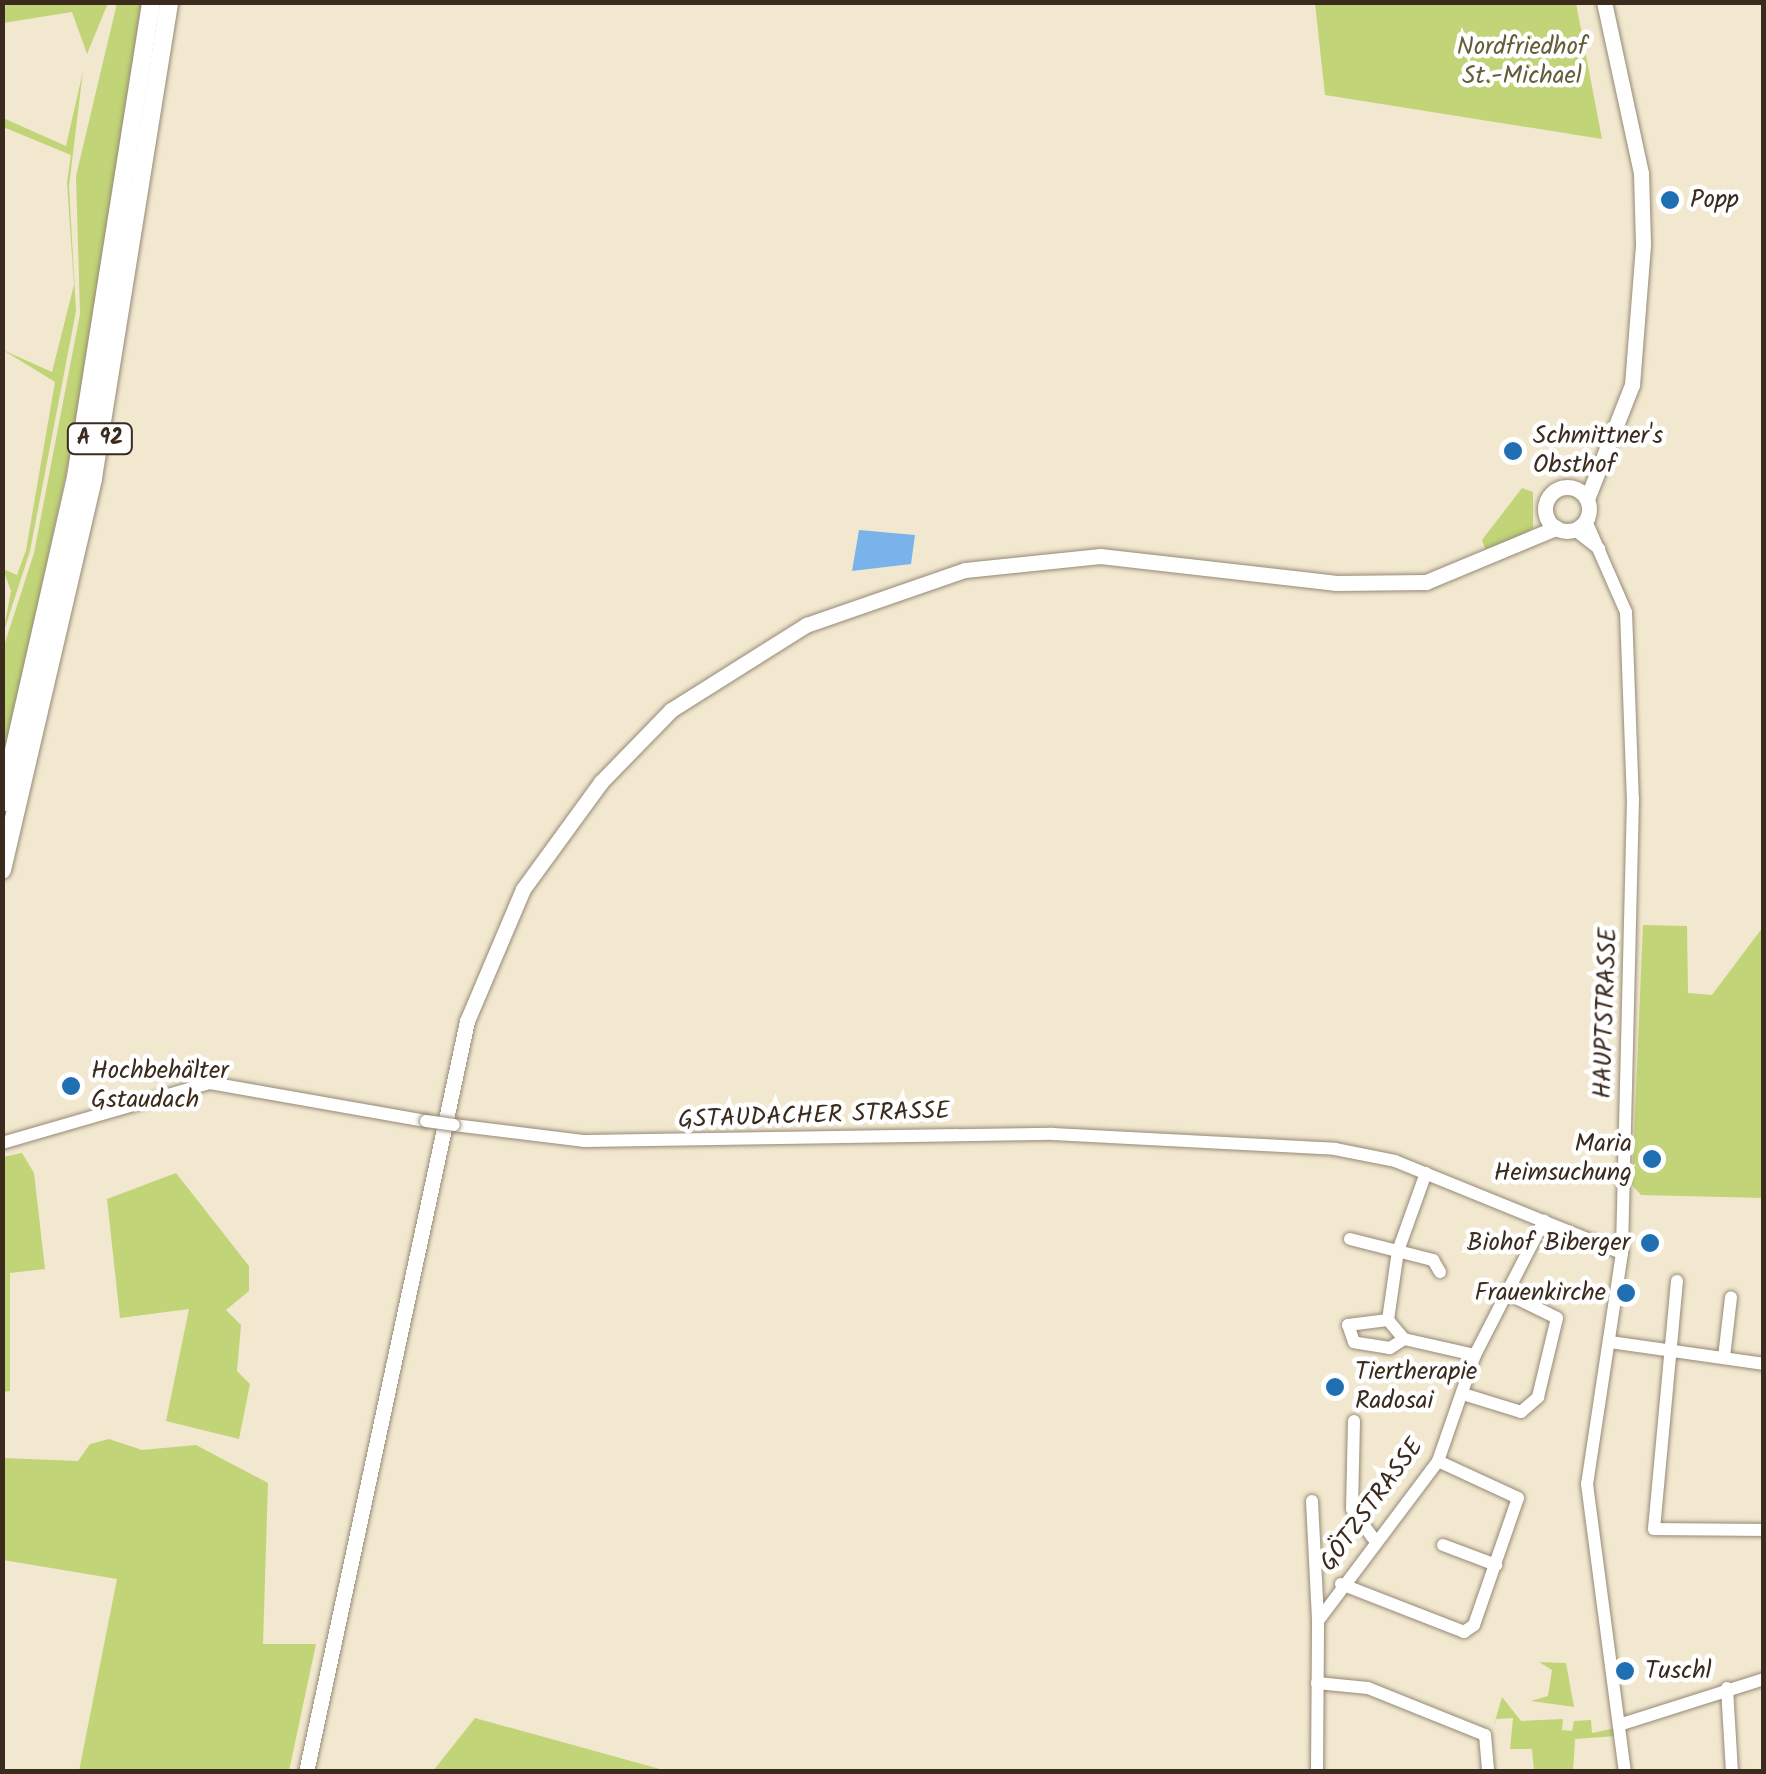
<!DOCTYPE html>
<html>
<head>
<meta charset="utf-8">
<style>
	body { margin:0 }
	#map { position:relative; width:1766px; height:1774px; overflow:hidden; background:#f1e8cf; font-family:Kalam,sans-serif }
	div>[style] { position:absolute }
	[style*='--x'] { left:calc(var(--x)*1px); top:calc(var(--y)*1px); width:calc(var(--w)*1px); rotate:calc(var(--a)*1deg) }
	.green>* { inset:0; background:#c1d477 }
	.water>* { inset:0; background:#79b3ea }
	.roads { filter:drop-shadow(0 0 2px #968976) drop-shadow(0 0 2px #968976) }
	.minor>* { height:12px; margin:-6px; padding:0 6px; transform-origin:6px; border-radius:6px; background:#fff }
	.major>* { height:15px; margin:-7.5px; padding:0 7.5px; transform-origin:7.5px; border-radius:7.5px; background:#fff }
	.major>.ring { margin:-7.5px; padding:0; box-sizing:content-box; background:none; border:15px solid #fff; border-radius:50% }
	.highway>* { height:18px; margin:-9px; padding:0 9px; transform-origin:9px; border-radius:9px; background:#fff }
	.bridges { filter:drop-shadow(0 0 2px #968976) drop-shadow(0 0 2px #968976) }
	.minor-bridge>* { height:12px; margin:-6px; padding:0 6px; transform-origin:6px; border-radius:6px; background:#fff }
	.dots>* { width:28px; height:28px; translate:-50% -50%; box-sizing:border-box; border:5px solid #fff; border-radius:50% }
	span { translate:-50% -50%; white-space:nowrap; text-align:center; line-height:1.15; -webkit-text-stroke:9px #fff; paint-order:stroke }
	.shield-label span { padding:2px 8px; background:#fff; border:2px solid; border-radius:8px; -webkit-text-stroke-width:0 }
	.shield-label { font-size:22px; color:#3b2a1e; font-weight:700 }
	.park-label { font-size:25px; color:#635d39 }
	.poi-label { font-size:25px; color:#3b2a1e }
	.left { translate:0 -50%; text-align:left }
	.right { translate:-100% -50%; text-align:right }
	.street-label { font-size:25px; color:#3b2a1e }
	.frame { position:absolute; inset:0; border:5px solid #3b2a1e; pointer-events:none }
</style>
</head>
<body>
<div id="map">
	<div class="green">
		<i style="clip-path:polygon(6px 3px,6px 2px,108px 3px,87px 54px,72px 12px,3px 23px)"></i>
		<i style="clip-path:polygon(117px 3px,142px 3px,73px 442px,3px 765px,3px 649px,34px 553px,80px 314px,76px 176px)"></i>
		<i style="clip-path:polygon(1315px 3px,1576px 3px,1602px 139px,1325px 95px)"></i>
		<i style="clip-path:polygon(83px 71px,69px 186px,76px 311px,30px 551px,3px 634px,11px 591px,3px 569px,17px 575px,26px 550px,55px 382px,3px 350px,52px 372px,74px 285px,67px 182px,71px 155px,3px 127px,3px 118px,66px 146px)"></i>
		<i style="clip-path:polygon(1522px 488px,1533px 492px,1533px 528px,1488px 557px,1482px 540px)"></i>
		<i style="clip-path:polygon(1643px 925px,1687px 926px,1688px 993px,1712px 995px,1763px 927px,1763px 1198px,1641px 1195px,1632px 1185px)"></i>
		<i style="clip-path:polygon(22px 1153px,34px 1173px,45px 1269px,10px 1273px,10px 1391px,3px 1392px,3px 1157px)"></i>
		<i style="clip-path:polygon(176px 1173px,249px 1266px,249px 1291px,226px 1310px,241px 1325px,237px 1371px,250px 1384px,239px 1439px,166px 1421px,189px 1309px,120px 1318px,107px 1199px)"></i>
		<i style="clip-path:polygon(109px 1439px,142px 1450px,196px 1445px,268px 1483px,263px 1644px,316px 1644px,289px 1771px,79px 1771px,117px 1579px,3px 1560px,3px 1458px,78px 1461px,90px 1444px)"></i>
		<i style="clip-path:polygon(1539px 1662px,1566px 1663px,1574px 1707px,1531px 1701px,1548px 1696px,1552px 1670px)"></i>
		<i style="clip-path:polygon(1502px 1697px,1521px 1721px,1563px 1719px,1562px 1730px,1572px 1731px,1574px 1721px,1591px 1720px,1592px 1733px,1616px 1728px,1616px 1736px,1575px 1739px,1573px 1771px,1534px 1772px,1532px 1749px,1510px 1749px,1513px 1718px,1496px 1719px,1491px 1735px)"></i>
		<i style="clip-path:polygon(475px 1718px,667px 1771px,433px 1771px)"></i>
	</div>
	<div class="water">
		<i style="clip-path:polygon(859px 530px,915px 535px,911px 564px,852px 571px)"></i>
	</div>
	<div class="roads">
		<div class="minor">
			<i style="--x:1586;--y:521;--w:99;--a:66.3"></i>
			<i style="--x:1626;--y:612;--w:187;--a:87.9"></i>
			<i style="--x:1633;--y:799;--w:454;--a:91.4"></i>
			<i style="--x:1622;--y:1253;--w:234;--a:98.6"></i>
			<i style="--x:1587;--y:1484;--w:290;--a:82.5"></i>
			<i style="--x:1575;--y:530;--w:31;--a:38"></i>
			<i style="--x:454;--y:1125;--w:132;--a:7"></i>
			<i style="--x:585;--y:1141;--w:468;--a:-0.9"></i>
			<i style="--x:1053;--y:1134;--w:282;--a:3"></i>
			<i style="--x:1335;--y:1149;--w:61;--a:11.3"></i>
			<i style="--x:1395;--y:1161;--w:245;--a:22.1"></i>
			<i style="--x:2;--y:1143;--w:216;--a:-16.1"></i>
			<i style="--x:210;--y:1083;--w:219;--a:10"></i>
			<i style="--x:1350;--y:1239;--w:86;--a:14.2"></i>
			<i style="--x:1433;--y:1260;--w:14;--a:60"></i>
			<i style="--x:1677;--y:1281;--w:249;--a:95.3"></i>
			<i style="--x:1654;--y:1529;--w:110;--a:0.5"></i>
			<i style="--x:1388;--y:1320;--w:70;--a:-81.8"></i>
			<i style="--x:1398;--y:1251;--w:83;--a:-70.3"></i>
			<i style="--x:1404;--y:1339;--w:17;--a:147"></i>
			<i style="--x:1390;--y:1348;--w:36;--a:-171"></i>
			<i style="--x:1354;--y:1342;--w:18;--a:-109"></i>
			<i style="--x:1348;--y:1325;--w:40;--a:-7.1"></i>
			<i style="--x:1388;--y:1320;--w:25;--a:50"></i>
			<i style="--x:1404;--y:1339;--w:73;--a:12.7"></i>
			<i style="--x:1610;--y:1342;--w:156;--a:8.1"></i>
			<i style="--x:1724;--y:1357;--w:60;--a:-83.3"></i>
			<i style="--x:1463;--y:1394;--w:61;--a:17.2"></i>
			<i style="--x:1521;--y:1412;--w:23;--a:-41"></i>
			<i style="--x:1538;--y:1397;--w:81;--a:-76.5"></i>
			<i style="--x:1557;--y:1318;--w:55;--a:-153.9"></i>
			<i style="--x:1354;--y:1421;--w:88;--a:91.3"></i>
			<i style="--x:1352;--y:1509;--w:36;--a:54"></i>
			<i style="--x:1312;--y:1501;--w:120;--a:87.1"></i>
			<i style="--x:1443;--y:1545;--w:57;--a:20.7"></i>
			<i style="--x:1341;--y:1584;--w:132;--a:21.3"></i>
			<i style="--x:1464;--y:1632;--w:12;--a:-35"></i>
			<i style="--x:1474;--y:1625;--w:134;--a:-70.9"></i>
			<i style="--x:1518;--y:1498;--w:88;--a:-155.2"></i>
			<i style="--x:1317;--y:1683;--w:51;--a:5.6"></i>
			<i style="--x:1368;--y:1688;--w:126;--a:21.9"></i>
			<i style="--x:1485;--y:1735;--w:37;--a:85"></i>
			<i style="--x:1727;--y:1688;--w:84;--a:86.6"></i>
			<i style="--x:1622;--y:1724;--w:149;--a:-17.6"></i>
			<i style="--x:1317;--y:1772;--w:151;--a:-89.6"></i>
			<i style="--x:1318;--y:1621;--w:200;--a:-53.1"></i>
			<i style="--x:1438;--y:1461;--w:112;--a:-70.8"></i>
			<i style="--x:1475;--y:1355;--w:151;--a:-62.8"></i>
		</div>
		<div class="major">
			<i class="ring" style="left:1545px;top:487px;width:29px;height:29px"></i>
			<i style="--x:1587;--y:499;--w:123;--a:-68.5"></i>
			<i style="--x:1632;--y:385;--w:141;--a:-85.5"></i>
			<i style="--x:1643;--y:244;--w:71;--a:-91.6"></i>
			<i style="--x:1641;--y:173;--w:175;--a:-102.2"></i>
			<i style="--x:306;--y:1772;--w:768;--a:-77.9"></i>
			<i style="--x:467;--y:1021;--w:143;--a:-67"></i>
			<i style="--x:523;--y:889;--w:132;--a:-53.9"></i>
			<i style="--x:601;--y:782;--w:100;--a:-45.8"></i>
			<i style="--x:671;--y:710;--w:160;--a:-32.2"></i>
			<i style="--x:806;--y:625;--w:168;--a:-19.1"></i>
			<i style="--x:965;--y:570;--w:136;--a:-5.9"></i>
			<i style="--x:1100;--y:556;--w:238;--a:6.5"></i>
			<i style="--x:1336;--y:583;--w:90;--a:-0.6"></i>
			<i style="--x:1426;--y:582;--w:141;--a:-22.6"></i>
		</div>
		<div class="highway">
			<i style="--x:2;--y:803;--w:334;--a:-77.2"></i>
			<i style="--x:76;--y:477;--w:481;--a:-81"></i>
			<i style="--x:2;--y:870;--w:402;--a:-76.9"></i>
			<i style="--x:93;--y:478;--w:482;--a:-80.9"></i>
		</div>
	</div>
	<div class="bridges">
		<div class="minor-bridge">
			<i style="--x:426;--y:1121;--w:28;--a:8"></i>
		</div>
	</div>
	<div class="dots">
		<i style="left:1670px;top:200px;background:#1f6fb2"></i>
		<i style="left:1513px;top:451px;background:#1f6fb2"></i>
		<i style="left:71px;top:1086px;background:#1f6fb2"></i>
		<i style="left:1652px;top:1159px;background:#1f6fb2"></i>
		<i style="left:1650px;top:1243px;background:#1f6fb2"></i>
		<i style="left:1626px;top:1293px;background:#1f6fb2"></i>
		<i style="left:1335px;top:1387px;background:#1f6fb2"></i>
		<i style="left:1625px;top:1671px;background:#1f6fb2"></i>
	</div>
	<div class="shield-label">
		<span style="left:100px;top:439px">A 92</span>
	</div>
	<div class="park-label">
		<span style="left:1522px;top:62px">Nordfriedhof<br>St.-Michael</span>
	</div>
	<div class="poi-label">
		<span class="left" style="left:1690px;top:200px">Popp</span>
		<span class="left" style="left:1533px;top:451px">Schmittner's<br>Obsthof</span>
		<span class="left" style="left:91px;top:1086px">Hochbehälter<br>Gstaudach</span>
		<span class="right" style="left:1632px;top:1159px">Maria<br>Heimsuchung</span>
		<span class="right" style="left:1630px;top:1243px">Biohof Biberger</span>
		<span class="right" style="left:1606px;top:1293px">Frauenkirche</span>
		<span class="left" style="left:1355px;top:1387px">Tiertherapie<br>Radosai</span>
		<span class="left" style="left:1645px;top:1671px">Tuschl</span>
	</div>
	<div class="street-label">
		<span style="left:1606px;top:1013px;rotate:-88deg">HAUPTSTRASSE</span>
		<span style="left:814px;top:1116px;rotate:-2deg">GSTAUDACHER STRASSE</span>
		<span style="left:1372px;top:1505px;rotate:-54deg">GÖTZSTRASSE</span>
	</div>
	<div class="frame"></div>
</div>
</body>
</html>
